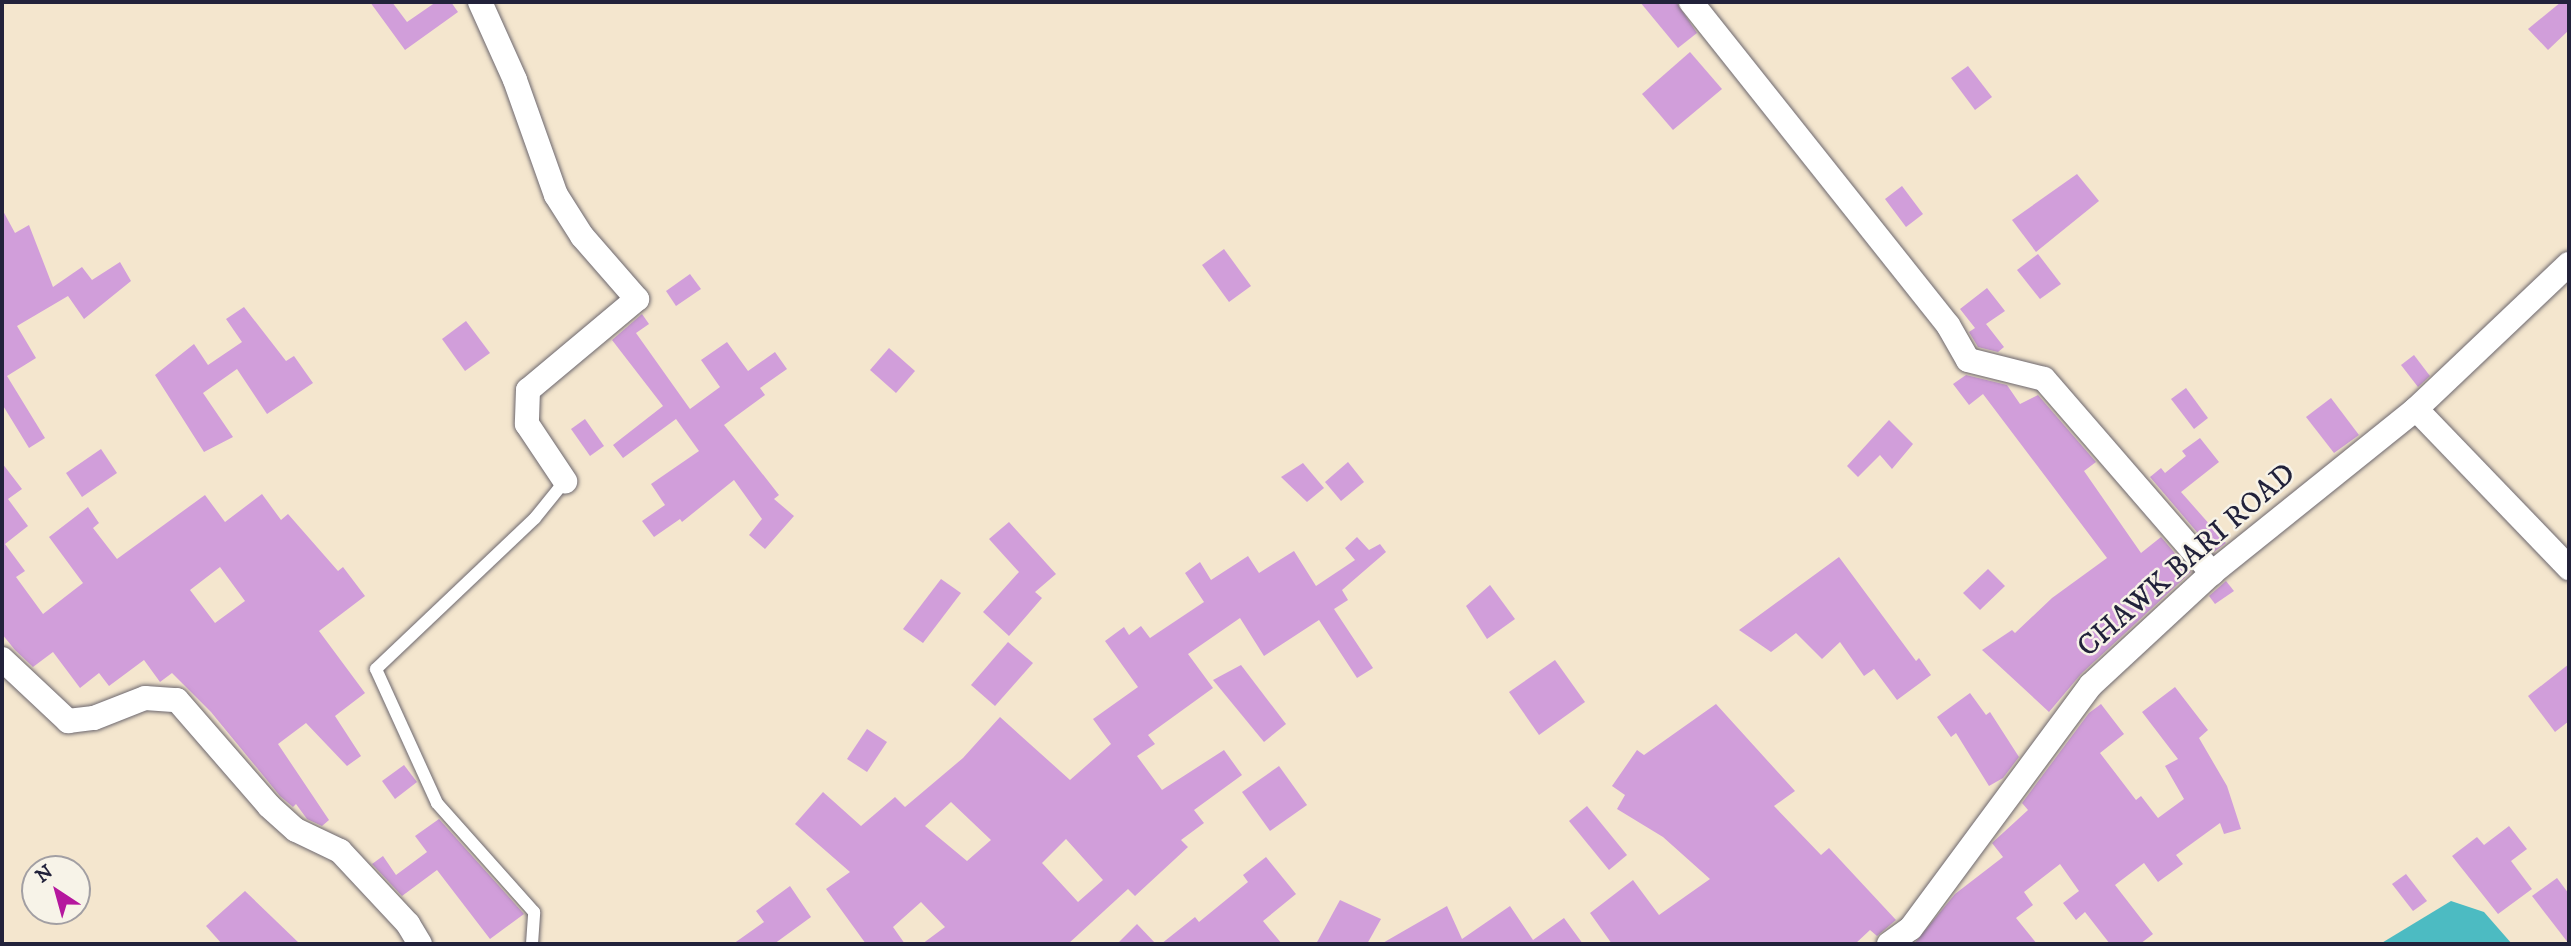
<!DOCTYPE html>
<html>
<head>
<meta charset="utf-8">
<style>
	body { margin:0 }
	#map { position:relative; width:2571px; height:946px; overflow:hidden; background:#f4e6ce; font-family:"IM FELL DW Pica",serif }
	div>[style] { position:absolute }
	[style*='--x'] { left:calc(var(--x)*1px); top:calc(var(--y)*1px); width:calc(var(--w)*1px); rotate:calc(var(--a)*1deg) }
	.water>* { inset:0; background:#4cbbc2 }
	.building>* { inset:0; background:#d19eda }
	.roads { filter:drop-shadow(0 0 2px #6c676e) drop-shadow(0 0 2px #6c676e) }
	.service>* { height:12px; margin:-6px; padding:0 6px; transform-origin:6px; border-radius:6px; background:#fff }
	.minor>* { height:24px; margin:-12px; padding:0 12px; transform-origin:12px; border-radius:12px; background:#fff }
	span { translate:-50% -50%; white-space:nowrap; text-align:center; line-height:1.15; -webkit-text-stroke:5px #f7f3e8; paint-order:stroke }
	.street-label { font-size:30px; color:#22223b }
	.frame { position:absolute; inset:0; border:4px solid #22223b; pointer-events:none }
	.north { position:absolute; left:21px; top:855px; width:70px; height:70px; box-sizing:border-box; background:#f7f3e8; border:2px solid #a29fa3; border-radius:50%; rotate:324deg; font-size:19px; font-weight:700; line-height:28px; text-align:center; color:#22223b }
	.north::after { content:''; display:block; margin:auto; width:24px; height:32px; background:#b5179e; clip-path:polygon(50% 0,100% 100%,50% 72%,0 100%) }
</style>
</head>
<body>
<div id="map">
	<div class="water">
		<i style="clip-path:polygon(2451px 901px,2484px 912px,2512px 944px,2380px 944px)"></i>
	</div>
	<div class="building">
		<i style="clip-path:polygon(370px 2px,392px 2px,407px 22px,436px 2px,451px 2px,458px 12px,405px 50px)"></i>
		<i style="clip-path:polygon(1640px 2px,1676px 2px,1697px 33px,1678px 48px)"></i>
		<i style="clip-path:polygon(2561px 2px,2569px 2px,2569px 30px,2548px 50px,2528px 29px)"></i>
		<i style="clip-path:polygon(1690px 52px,1722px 89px,1673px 130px,1642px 94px)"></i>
		<i style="clip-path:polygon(1968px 66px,1992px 97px,1975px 110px,1951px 78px)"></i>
		<i style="clip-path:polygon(2077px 174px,2099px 201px,2036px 252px,2012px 220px)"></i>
		<i style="clip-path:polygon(1902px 186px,1923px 214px,1906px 227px,1885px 199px)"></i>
		<i style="clip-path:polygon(2px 209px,15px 233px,29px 225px,53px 287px,82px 267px,92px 280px,120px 262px,131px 281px,84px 319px,68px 296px,17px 326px,36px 358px,7px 376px,45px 438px,29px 448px,2px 404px)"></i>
		<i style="clip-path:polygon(1224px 249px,1251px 286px,1229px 302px,1202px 265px)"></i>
		<i style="clip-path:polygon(2038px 254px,2061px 284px,2040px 299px,2017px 270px)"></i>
		<i style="clip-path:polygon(690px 274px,701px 289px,676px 306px,666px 291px)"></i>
		<i style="clip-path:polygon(1987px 288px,2005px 311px,1986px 324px,2004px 347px,1998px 352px,1978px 347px,1969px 332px,1975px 328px,1960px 309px)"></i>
		<i style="clip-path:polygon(244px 307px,286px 361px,294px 356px,313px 383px,267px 414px,237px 369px,203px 393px,233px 437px,204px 452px,155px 375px,194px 344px,208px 365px,242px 342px,226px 319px)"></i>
		<i style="clip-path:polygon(642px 314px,649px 324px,636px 333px,690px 409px,720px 387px,701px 360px,727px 342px,748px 371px,775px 352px,787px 369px,760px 388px,765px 395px,724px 425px,779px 495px,774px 499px,794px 516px,765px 549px,749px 535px,762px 519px,734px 480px,682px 522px,680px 519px,654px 537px,642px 521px,665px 505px,651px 484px,699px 451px,676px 419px,623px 458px,613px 445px,663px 406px,612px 340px)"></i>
		<i style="clip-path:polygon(466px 321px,490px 353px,465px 371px,442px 339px)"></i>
		<i style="clip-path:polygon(889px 348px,915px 371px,896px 393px,870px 370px)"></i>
		<i style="clip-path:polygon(2414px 355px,2430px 376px,2418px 387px,2401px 365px)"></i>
		<i style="clip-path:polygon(1966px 375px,2007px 385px,2020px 404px,2038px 395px,2096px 462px,2084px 471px,2141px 553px,2161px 537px,2191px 572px,2081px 674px,2049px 712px,1982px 650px,2012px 630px,2015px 633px,2052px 598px,2107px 558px,1983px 394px,1969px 405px,1953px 384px)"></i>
		<i style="clip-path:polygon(2186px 388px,2208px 418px,2194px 429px,2171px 399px)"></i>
		<i style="clip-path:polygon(2331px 398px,2359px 435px,2334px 453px,2306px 417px)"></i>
		<i style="clip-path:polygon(585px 419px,604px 446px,590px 456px,571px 429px)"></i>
		<i style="clip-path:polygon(1889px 420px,1913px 444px,1892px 469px,1880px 455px,1858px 477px,1847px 466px)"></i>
		<i style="clip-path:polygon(2200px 438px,2219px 462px,2181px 492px,2226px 543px,2214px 552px,2150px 477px,2161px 468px,2165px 473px,2186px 456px,2182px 451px)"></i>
		<i style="clip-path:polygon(101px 449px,117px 473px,82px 497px,66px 473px)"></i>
		<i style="clip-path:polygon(1348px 462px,1364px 482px,1341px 501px,1325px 482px)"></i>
		<i style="clip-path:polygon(evenodd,2px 463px,22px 489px,8px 499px,28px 526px,5px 544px,25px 571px,16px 577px,43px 614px,83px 583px,49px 537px,88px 507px,99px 523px,93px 528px,117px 559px,205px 495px,225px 522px,262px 494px,281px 520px,288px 514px,338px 571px,343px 567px,365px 596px,319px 631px,365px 693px,335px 716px,361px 756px,347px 766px,306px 723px,278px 744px,329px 820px,322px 826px,307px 819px,296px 804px,293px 807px,280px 796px,211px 712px,172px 673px,160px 682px,144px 660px,109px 686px,99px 673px,80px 688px,53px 652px,33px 667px,15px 650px,2px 634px,2px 463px,220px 567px,245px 601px,215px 623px,190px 590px,220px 567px)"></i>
		<i style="clip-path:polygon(1303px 463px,1324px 488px,1307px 502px,1281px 477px)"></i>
		<i style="clip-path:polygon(1009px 522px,1056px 574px,1035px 592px,1042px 598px,1009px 636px,983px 612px,1019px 572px,989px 539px)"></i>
		<i style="clip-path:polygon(evenodd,1357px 537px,1369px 550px,1380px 544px,1386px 552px,1342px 590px,1348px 600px,1334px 609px,1373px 668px,1357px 678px,1319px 620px,1264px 656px,1240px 618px,1188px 654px,1213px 688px,1148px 735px,1155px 744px,1137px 756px,1162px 790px,1224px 750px,1242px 775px,1194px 810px,1204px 823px,1181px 840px,1188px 847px,1135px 896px,1128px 889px,1068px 944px,922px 944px,945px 927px,921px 902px,893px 927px,905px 944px,866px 944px,826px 889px,850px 872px,795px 824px,823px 792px,861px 826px,895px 797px,905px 807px,963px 758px,1000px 717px,1070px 780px,1111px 744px,1093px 719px,1138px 687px,1105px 641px,1124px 627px,1129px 635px,1141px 626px,1150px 638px,1204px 602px,1185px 573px,1200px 562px,1211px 580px,1248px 556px,1259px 573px,1294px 551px,1316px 586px,1355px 560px,1345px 548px,1357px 537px,951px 802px,991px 840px,967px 861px,925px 826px,951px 802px,1357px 537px,1066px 839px,1103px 880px,1078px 902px,1042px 863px,1066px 839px)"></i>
		<i style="clip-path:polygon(1839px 557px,1916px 661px,1919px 658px,1931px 675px,1897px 700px,1874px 669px,1864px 676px,1840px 642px,1822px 659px,1796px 633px,1771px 652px,1739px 630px)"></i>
		<i style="clip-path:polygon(1988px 569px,2005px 586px,1980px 610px,1963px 593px)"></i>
		<i style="clip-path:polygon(941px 579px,961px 593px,923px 643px,903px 629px)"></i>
		<i style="clip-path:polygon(2226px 581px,2234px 591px,2215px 604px,2209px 596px)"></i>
		<i style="clip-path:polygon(1490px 585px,1515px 619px,1487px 639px,1466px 606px)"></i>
		<i style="clip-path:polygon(1008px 642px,1033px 663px,995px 706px,971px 685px)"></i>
		<i style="clip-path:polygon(1555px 660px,1585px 702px,1539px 735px,1509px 692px)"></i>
		<i style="clip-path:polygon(2569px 664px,2569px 721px,2555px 732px,2528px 696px)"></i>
		<i style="clip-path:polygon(1241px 665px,1286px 724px,1264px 742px,1213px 680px)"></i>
		<i style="clip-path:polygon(2175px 687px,2208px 730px,2199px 738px,2227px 786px,2241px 829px,2224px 834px,2220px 823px,2176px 855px,2183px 864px,2158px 882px,2144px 863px,2115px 885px,2153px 934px,2140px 944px,2110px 944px,2085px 912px,2076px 920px,2063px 903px,2079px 891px,2060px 864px,2024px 892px,2033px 905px,2016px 918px,2037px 944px,1914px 944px,1955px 894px,2003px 857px,1992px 843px,2028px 810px,2022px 803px,2089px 713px,2101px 704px,2124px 734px,2100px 753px,2136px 800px,2141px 796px,2158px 818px,2184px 799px,2165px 766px,2178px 759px,2142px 712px)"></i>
		<i style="clip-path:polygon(1970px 693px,1986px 715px,1990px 712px,2019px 757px,2003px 778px,1989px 786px,1956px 733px,1951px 737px,1937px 717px)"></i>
		<i style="clip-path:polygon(1716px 704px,1795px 791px,1774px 806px,1821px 855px,1829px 848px,1896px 920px,1877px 936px,1870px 930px,1855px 944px,1612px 944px,1590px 913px,1633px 880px,1659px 915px,1710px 879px,1663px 837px,1617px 809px,1625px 795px,1612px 786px,1637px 750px,1644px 755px)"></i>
		<i style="clip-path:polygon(867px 729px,887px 742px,867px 772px,847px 759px)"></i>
		<i style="clip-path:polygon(404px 765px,417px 782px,395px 799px,382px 781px)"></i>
		<i style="clip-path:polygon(1279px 766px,1307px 805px,1270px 831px,1242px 792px)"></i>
		<i style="clip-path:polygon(1587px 806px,1627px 855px,1609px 870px,1569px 821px)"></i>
		<i style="clip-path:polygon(439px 819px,524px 914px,490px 939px,437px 870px,402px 896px,372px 864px,383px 856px,396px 875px,427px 852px,415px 836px)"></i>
		<i style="clip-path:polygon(2509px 826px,2527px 849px,2511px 861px,2532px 889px,2498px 914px,2452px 856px,2477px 837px,2484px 845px)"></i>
		<i style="clip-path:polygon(1266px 857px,1296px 894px,1263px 921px,1282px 944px,1161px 944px,1195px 917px,1199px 922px,1248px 882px,1243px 875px)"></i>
		<i style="clip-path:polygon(2406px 874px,2427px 901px,2413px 911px,2392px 884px)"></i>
		<i style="clip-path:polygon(2557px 878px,2569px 894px,2569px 944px,2532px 896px)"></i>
		<i style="clip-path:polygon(790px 886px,811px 917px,774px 944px,733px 944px,764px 922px,756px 911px)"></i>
		<i style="clip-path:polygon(245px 891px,300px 944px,222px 944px,206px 926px)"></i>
		<i style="clip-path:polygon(1340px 900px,1381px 919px,1367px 944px,1316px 944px)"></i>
		<i style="clip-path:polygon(1447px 906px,1462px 939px,1510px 906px,1533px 940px,1564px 918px,1583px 944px,1381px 944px)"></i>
		<i style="clip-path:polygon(1137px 924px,1156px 944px,1117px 944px)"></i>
	</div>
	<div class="roads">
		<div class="service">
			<i style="--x:532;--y:944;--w:32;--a:-86"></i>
			<i style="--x:534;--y:912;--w:146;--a:-131.7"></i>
			<i style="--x:437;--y:803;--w:147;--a:-114.5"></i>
			<i style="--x:376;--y:669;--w:219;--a:-43.5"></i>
			<i style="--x:535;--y:518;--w:48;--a:-51"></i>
		</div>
		<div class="minor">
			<i style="--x:480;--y:2;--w:85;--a:65.8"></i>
			<i style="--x:515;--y:80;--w:122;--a:70.4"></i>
			<i style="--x:556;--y:195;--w:49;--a:57.6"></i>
			<i style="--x:582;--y:236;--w:84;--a:48.9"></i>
			<i style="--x:637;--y:299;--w:142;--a:140.1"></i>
			<i style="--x:528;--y:390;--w:34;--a:92"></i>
			<i style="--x:527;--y:424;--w:69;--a:56.3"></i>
			<i style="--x:1691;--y:2;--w:413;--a:51.5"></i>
			<i style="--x:1948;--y:325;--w:40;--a:60.3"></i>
			<i style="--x:1968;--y:360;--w:78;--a:14"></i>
			<i style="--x:2044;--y:379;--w:257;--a:49.1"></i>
			<i style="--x:2416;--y:409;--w:221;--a:46.1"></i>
			<i style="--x:2;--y:659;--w:91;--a:43.2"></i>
			<i style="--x:68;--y:721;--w:26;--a:-7"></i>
			<i style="--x:94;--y:718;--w:55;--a:-21.4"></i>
			<i style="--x:145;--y:698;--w:32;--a:4"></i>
			<i style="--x:177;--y:700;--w:140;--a:49"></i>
			<i style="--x:269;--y:806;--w:36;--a:42"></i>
			<i style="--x:296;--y:830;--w:49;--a:25.5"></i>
			<i style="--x:340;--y:851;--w:100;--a:47"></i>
			<i style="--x:408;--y:924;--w:23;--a:59"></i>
			<i style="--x:1889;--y:944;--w:27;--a:-36"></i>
			<i style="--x:1911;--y:928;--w:302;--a:-53.5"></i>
			<i style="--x:2091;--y:685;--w:165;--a:-42.8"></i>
			<i style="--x:2212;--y:573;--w:262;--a:-38.8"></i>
			<i style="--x:2416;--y:409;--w:211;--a:-43.5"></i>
		</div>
	</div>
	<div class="street-label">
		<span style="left:2187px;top:561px;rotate:-41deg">CHAWK BARI ROAD</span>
	</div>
	<div class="frame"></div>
	<div class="north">N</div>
</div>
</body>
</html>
